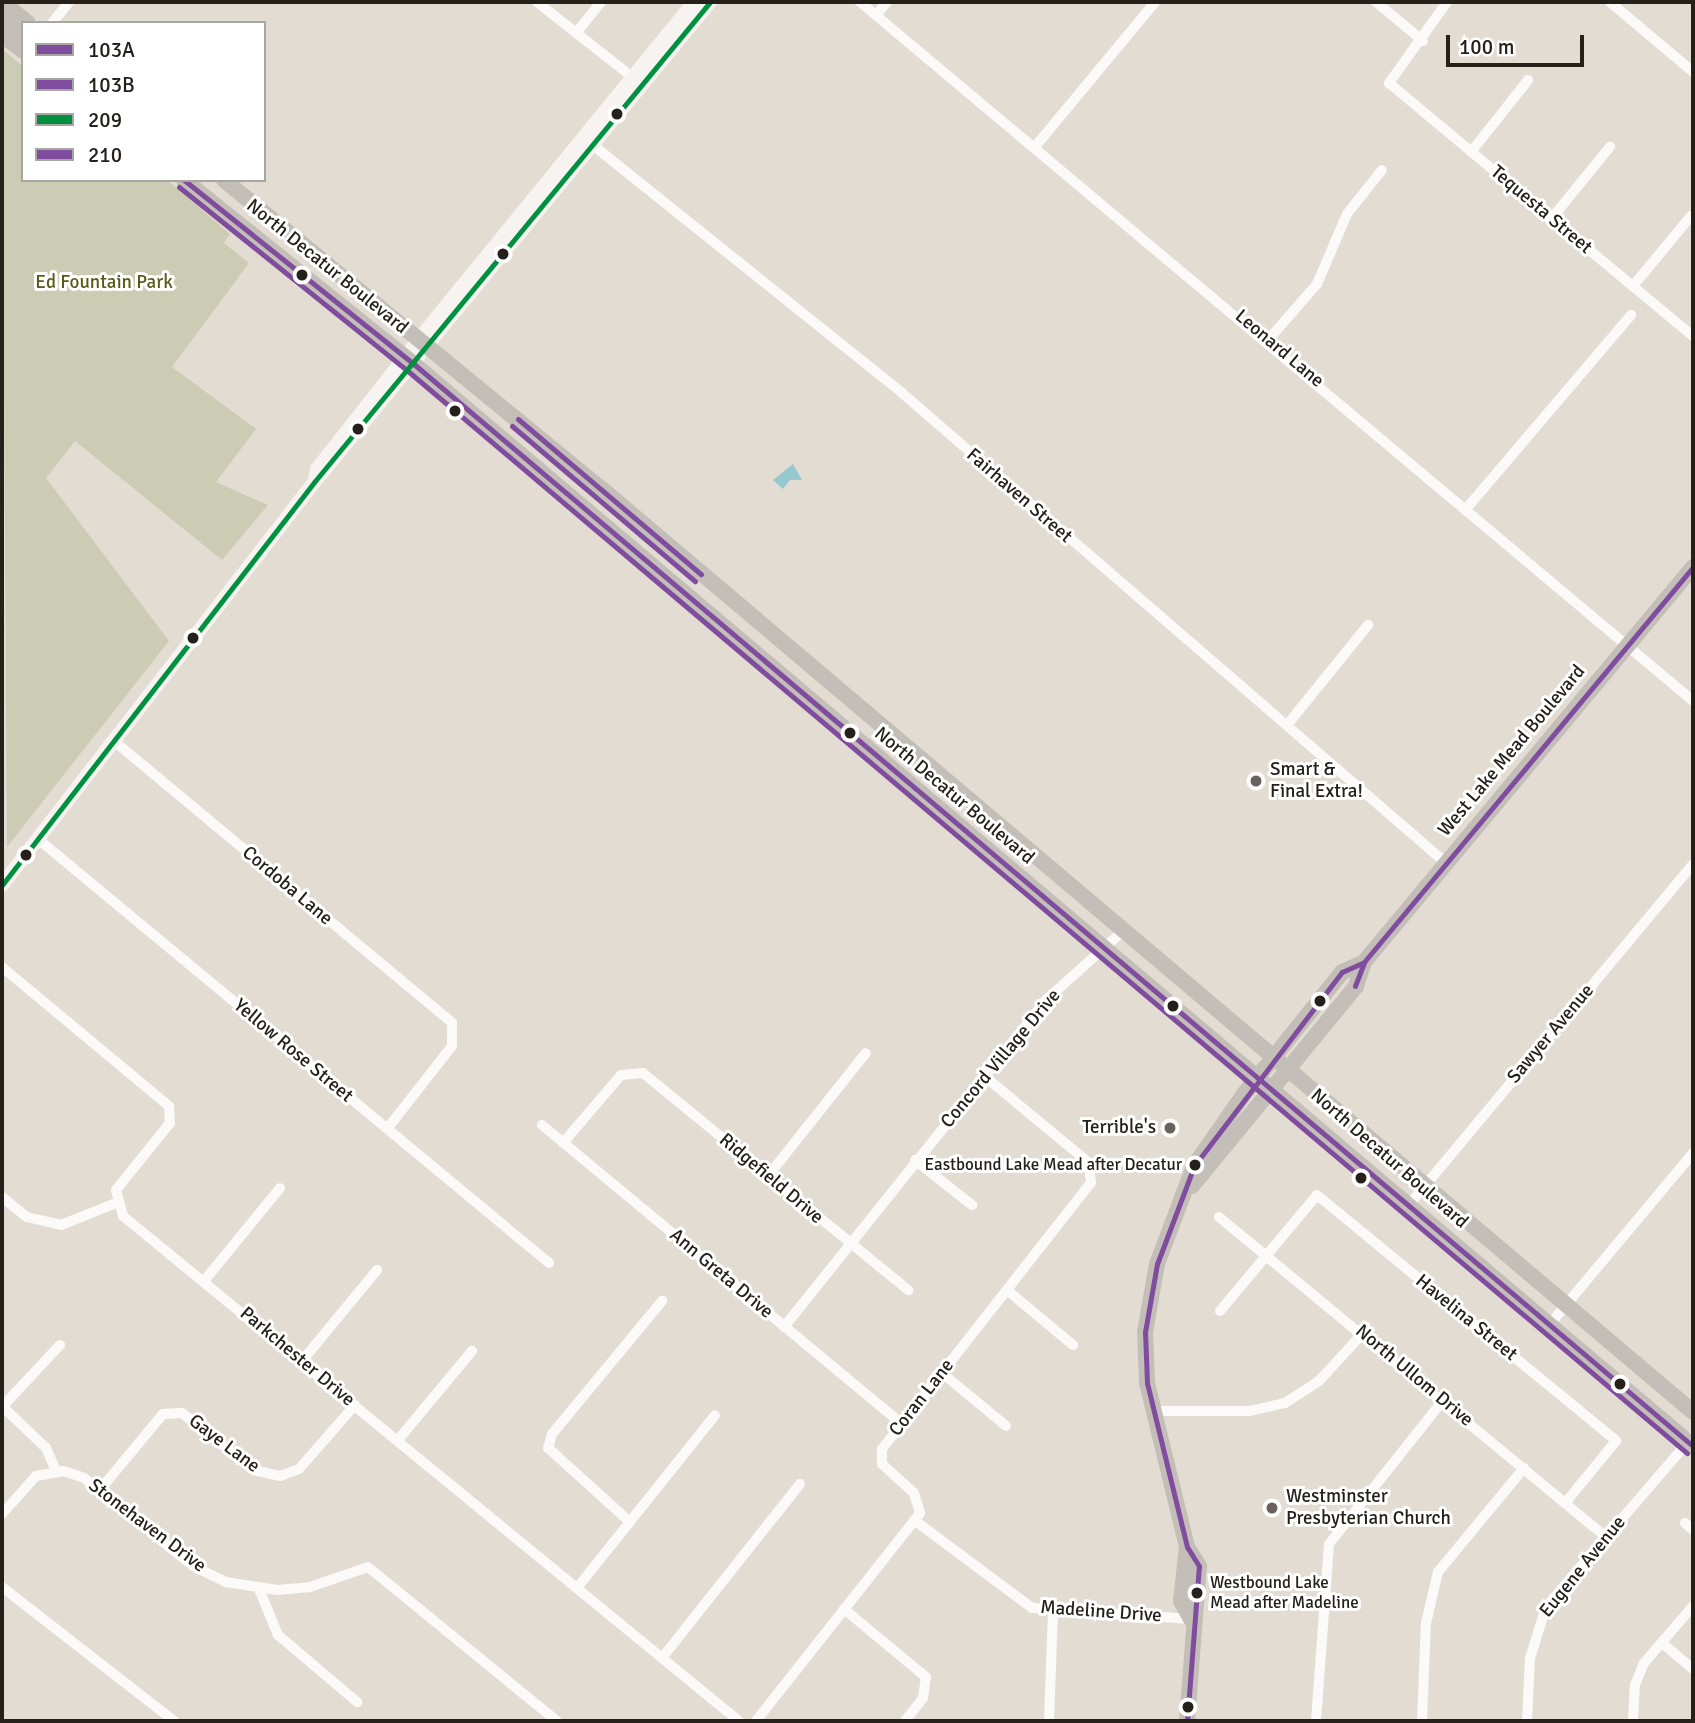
<!DOCTYPE html>
<html>
<head>
<meta charset="utf-8">
<style>
	body { margin:0 }
	#map { position:relative; width:1695px; height:1723px; overflow:hidden; background:#e3dcd2; font-family:Signika,sans-serif }
	div>[style] { position:absolute }
	[style*='--x'] { left:calc(var(--x)*1px); top:calc(var(--y)*1px); width:calc(var(--w)*1px); rotate:calc(var(--a)*1deg) }
	.green>* { inset:0; background:#cccbb3 }
	.water>* { inset:0; background:#95c9cf }
	.street>* { height:10px; margin:-5px; padding:0 5px; transform-origin:5px; border-radius:5px; background:#fbfaf8 }
	.secondary>* { height:14px; margin:-7px; padding:0 7px; transform-origin:7px; border-radius:7px; background:#f7f3f1 }
	.primary>* { height:16px; margin:-8px; padding:0 8px; transform-origin:8px; border-radius:8px; background:#c4beb9 }
	.bus-1>* { height:5px; margin:-2.5px; padding:0 2.5px; transform-origin:2.5px; border-radius:2.5px; background:#804c9e }
	.bus-2>* { height:5px; margin:-2.5px; padding:0 2.5px; transform-origin:2.5px; border-radius:2.5px; background:#804c9e }
	.bus-3>* { height:5px; margin:-2.5px; padding:0 2.5px; transform-origin:2.5px; border-radius:2.5px; background:#009140 }
	.bus-4>* { height:5px; margin:-2.5px; padding:0 2.5px; transform-origin:2.5px; border-radius:2.5px; background:#804c9e }
	.dots>* { width:19px; height:19px; translate:-50% -50%; box-sizing:border-box; border:4px solid #fff; border-radius:50% }
	span { translate:-50% -50%; white-space:nowrap; text-align:center; line-height:1.15; -webkit-text-stroke:6px #fff; paint-order:stroke }
	.bus-label { font-size:17px; color:#25201a }
	.right { translate:-100% -50%; text-align:right }
	.left { translate:0 -50%; text-align:left }
	.street-label { font-size:19px; color:#25201a }
	.park-label { font-size:19px; color:#575a18 }
	.poi-label { font-size:19px; color:#25201a }
	.frame { position:absolute; inset:0; border:4px solid #25201a; pointer-events:none }
	.legend { position:absolute; left:21px; top:21px; width:245px; height:161px; box-sizing:border-box; background:#fff; border:2px solid #a8a6a3; margin:0; padding:9px 12px; list-style:none; font-size:21px; color:#25201a }
	.legend li { display:flex; align-items:center; gap:14px; height:35px }
	.legend b { width:35px; border:2px solid #a8a6a3 }
	.scale { position:absolute; left:1446px; top:35px; width:138px; height:32px; box-sizing:border-box; border:4px solid #25201a; border-top:0; padding-left:9px; font-size:21px; line-height:24px; white-space:nowrap; color:#25201a; -webkit-text-stroke:5px #fff; paint-order:stroke }
</style>
</head>
<body>
<div id="map">
	<div class="green">
		<i style="clip-path:polygon(2px 49px,23px 66px,23px 180px,167px 180px,230px 234px,224px 243px,249px 263px,172px 367px,256px 429px,216px 482px,268px 505px,222px 560px,75px 441px,46px 478px,169px 641px,7px 847px)"></i>
	</div>
	<div class="water">
		<i style="clip-path:polygon(793px 464px,802px 480px,790px 480px,783px 489px,773px 480px)"></i>
	</div>
	<div class="street">
		<i style="--x:537;--y:2;--w:126;--a:38.2"></i>
		<i style="--x:860;--y:2;--w:1087;--a:40"></i>
		<i style="--x:1376;--y:2;--w:61;--a:39.7"></i>
		<i style="--x:1447;--y:2;--w:100;--a:125.6"></i>
		<i style="--x:1389;--y:83;--w:396;--a:39.8"></i>
		<i style="--x:1610;--y:2;--w:109;--a:40.1"></i>
		<i style="--x:876;--y:15;--w:17;--a:-50"></i>
		<i style="--x:52;--y:23;--w:27;--a:-51"></i>
		<i style="--x:576;--y:33;--w:40;--a:-51"></i>
		<i style="--x:589;--y:142;--w:401;--a:38.7"></i>
		<i style="--x:902;--y:393;--w:719;--a:40.83"></i>
		<i style="--x:1034;--y:148;--w:190;--a:-50.3"></i>
		<i style="--x:1471;--y:152;--w:92;--a:-51.6"></i>
		<i style="--x:1552;--y:218;--w:92;--a:-50.8"></i>
		<i style="--x:1633;--y:286;--w:91;--a:-50.4"></i>
		<i style="--x:1269;--y:339;--w:73;--a:-48.9"></i>
		<i style="--x:1317;--y:284;--w:76;--a:-66.8"></i>
		<i style="--x:1347;--y:214;--w:56;--a:-51.5"></i>
		<i style="--x:1466;--y:509;--w:255;--a:-49.6"></i>
		<i style="--x:1287;--y:725;--w:129;--a:-51"></i>
		<i style="--x:114;--y:741;--w:440;--a:39.8"></i>
		<i style="--x:452;--y:1023;--w:23;--a:90"></i>
		<i style="--x:452;--y:1046;--w:105;--a:128.1"></i>
		<i style="--x:38;--y:839;--w:664;--a:39.68"></i>
		<i style="--x:2;--y:967;--w:217;--a:39.8"></i>
		<i style="--x:169;--y:1106;--w:17;--a:87"></i>
		<i style="--x:170;--y:1123;--w:86;--a:128.9"></i>
		<i style="--x:116;--y:1190;--w:27;--a:75"></i>
		<i style="--x:123;--y:1216;--w:797;--a:39.35"></i>
		<i style="--x:542;--y:1125;--w:467;--a:39.7"></i>
		<i style="--x:563;--y:1143;--w:89;--a:-49.5"></i>
		<i style="--x:621;--y:1075;--w:22;--a:-5"></i>
		<i style="--x:643;--y:1073;--w:343;--a:39.3"></i>
		<i style="--x:915;--y:1160;--w:73;--a:38.3"></i>
		<i style="--x:768;--y:1176;--w:157;--a:-51.5"></i>
		<i style="--x:2;--y:1197;--w:32;--a:39"></i>
		<i style="--x:27;--y:1217;--w:35;--a:13"></i>
		<i style="--x:61;--y:1225;--w:59;--a:-21.8"></i>
		<i style="--x:1409;--y:1205;--w:444;--a:-50.2"></i>
		<i style="--x:1219;--y:1217;--w:502;--a:39.59"></i>
		<i style="--x:204;--y:1281;--w:120;--a:-50.7"></i>
		<i style="--x:1007;--y:1290;--w:86;--a:39.8"></i>
		<i style="--x:1220;--y:1311;--w:151;--a:-50.1"></i>
		<i style="--x:1317;--y:1195;--w:387;--a:39.4"></i>
		<i style="--x:1616;--y:1441;--w:80;--a:129.4"></i>
		<i style="--x:1550;--y:1324;--w:223;--a:-50.1"></i>
		<i style="--x:784;--y:1327;--w:420;--a:-51.3"></i>
		<i style="--x:1047;--y:999;--w:101;--a:-41.8"></i>
		<i style="--x:302;--y:1361;--w:118;--a:-50.5"></i>
		<i style="--x:942;--y:1373;--w:83;--a:39.6"></i>
		<i style="--x:2;--y:1406;--w:61;--a:43.7"></i>
		<i style="--x:46;--y:1448;--w:24;--a:66"></i>
		<i style="--x:2;--y:1407;--w:85;--a:-46.9"></i>
		<i style="--x:1153;--y:1411;--w:97;--a:0"></i>
		<i style="--x:1250;--y:1411;--w:36;--a:-13"></i>
		<i style="--x:1285;--y:1403;--w:40;--a:-32.9"></i>
		<i style="--x:1319;--y:1381;--w:65;--a:-47.5"></i>
		<i style="--x:398;--y:1440;--w:116;--a:-50.3"></i>
		<i style="--x:99;--y:1491;--w:100;--a:-50.3"></i>
		<i style="--x:163;--y:1414;--w:19;--a:-3"></i>
		<i style="--x:182;--y:1413;--w:92;--a:38.4"></i>
		<i style="--x:254;--y:1470;--w:27;--a:13"></i>
		<i style="--x:280;--y:1476;--w:20;--a:-20"></i>
		<i style="--x:299;--y:1469;--w:85;--a:-48.8"></i>
		<i style="--x:2;--y:1514;--w:51;--a:-48.2"></i>
		<i style="--x:36;--y:1476;--w:27;--a:-10"></i>
		<i style="--x:63;--y:1471;--w:22;--a:18"></i>
		<i style="--x:84;--y:1478;--w:140;--a:38.9"></i>
		<i style="--x:193;--y:1566;--w:37;--a:26"></i>
		<i style="--x:226;--y:1582;--w:52;--a:8.9"></i>
		<i style="--x:277;--y:1590;--w:33;--a:-5"></i>
		<i style="--x:310;--y:1587;--w:61;--a:-19"></i>
		<i style="--x:368;--y:1567;--w:244;--a:39.2"></i>
		<i style="--x:914;--y:1520;--w:147;--a:36.7"></i>
		<i style="--x:1032;--y:1608;--w:159;--a:4"></i>
		<i style="--x:630;--y:1522;--w:110;--a:-137.9"></i>
		<i style="--x:548;--y:1448;--w:15;--a:-74"></i>
		<i style="--x:552;--y:1434;--w:173;--a:-50.4"></i>
		<i style="--x:1685;--y:1523;--w:11;--a:41"></i>
		<i style="--x:2;--y:1587;--w:218;--a:37.9"></i>
		<i style="--x:577;--y:1588;--w:221;--a:-51.4"></i>
		<i style="--x:259;--y:1589;--w:50;--a:67.6"></i>
		<i style="--x:278;--y:1635;--w:104;--a:40.3"></i>
		<i style="--x:844;--y:1609;--w:107;--a:39.7"></i>
		<i style="--x:926;--y:1677;--w:21;--a:98"></i>
		<i style="--x:923;--y:1698;--w:29;--a:128"></i>
		<i style="--x:1662;--y:1643;--w:40;--a:40"></i>
		<i style="--x:662;--y:1658;--w:222;--a:-51.6"></i>
		<i style="--x:756;--y:1721;--w:265;--a:-51.7"></i>
		<i style="--x:920;--y:1513;--w:21;--a:-107"></i>
		<i style="--x:914;--y:1493;--w:43;--a:-137.8"></i>
		<i style="--x:882;--y:1464;--w:15;--a:-90"></i>
		<i style="--x:882;--y:1449;--w:339;--a:-51.9"></i>
		<i style="--x:1091;--y:1182;--w:20;--a:-99"></i>
		<i style="--x:1088;--y:1162;--w:135;--a:-140.4"></i>
		<i style="--x:1049;--y:1721;--w:109;--a:-87.9"></i>
		<i style="--x:1316;--y:1721;--w:177;--a:-85.8"></i>
		<i style="--x:1329;--y:1544;--w:184;--a:-51.6"></i>
		<i style="--x:1422;--y:1721;--w:98;--a:-87.7"></i>
		<i style="--x:1426;--y:1623;--w:52;--a:-76.8"></i>
		<i style="--x:1438;--y:1572;--w:135;--a:-50.4"></i>
		<i style="--x:1527;--y:1721;--w:63;--a:-87.3"></i>
		<i style="--x:1530;--y:1658;--w:53;--a:-72.6"></i>
		<i style="--x:1546;--y:1607;--w:225;--a:-49.3"></i>
		<i style="--x:1633;--y:1721;--w:36;--a:-87"></i>
		<i style="--x:1635;--y:1685;--w:24;--a:-68"></i>
		<i style="--x:1644;--y:1663;--w:75;--a:-49.3"></i>
	</div>
	<div class="secondary">
		<i style="--x:315;--y:481;--w:12;--a:-81"></i>
		<i style="--x:317;--y:469;--w:167;--a:-51.8"></i>
		<i style="--x:420;--y:338;--w:434;--a:-50.8"></i>
		<i style="--x:2;--y:885;--w:511;--a:-52.23"></i>
		<i style="--x:315;--y:481;--w:621;--a:-50.49"></i>
	</div>
	<div class="primary">
		<i style="--x:2;--y:2;--w:33;--a:39"></i>
		<i style="--x:2;--y:19;--w:26;--a:36"></i>
		<i style="--x:2;--y:35;--w:26;--a:37"></i>
		<i style="--x:184;--y:180;--w:296;--a:38.7"></i>
		<i style="--x:415;--y:365;--w:1674;--a:40.23"></i>
		<i style="--x:224;--y:180;--w:488;--a:39.3"></i>
		<i style="--x:602;--y:489;--w:1429;--a:40.23"></i>
		<i style="--x:1192;--y:1186;--w:259;--a:-50.6"></i>
		<i style="--x:1356;--y:986;--w:25;--a:-72"></i>
		<i style="--x:1364;--y:962;--w:514;--a:-50.21"></i>
		<i style="--x:1187;--y:1547;--w:54;--a:96.3"></i>
		<i style="--x:1181;--y:1601;--w:21;--a:61"></i>
		<i style="--x:1187;--y:1721;--w:155;--a:-85.6"></i>
		<i style="--x:1199;--y:1566;--w:22;--a:-122"></i>
		<i style="--x:1187;--y:1547;--w:169;--a:-103.7"></i>
		<i style="--x:1147;--y:1383;--w:51;--a:-92.2"></i>
		<i style="--x:1145;--y:1332;--w:69;--a:-80"></i>
		<i style="--x:1157;--y:1264;--w:105;--a:-69.3"></i>
		<i style="--x:1194;--y:1166;--w:88;--a:-55.2"></i>
		<i style="--x:1244;--y:1094;--w:156;--a:-51.2"></i>
		<i style="--x:1342;--y:972;--w:24;--a:-24"></i>
	</div>
	<div class="bus-1">
		<i style="--x:184;--y:180;--w:296;--a:38.7"></i>
		<i style="--x:415;--y:365;--w:1674;--a:40.23"></i>
		<i style="--x:518;--y:419;--w:240;--a:40.3"></i>
	</div>
	<div class="bus-2">
		<i style="--x:179;--y:187;--w:295;--a:38.8"></i>
		<i style="--x:409;--y:372;--w:1674;--a:40.23"></i>
		<i style="--x:512;--y:426;--w:240;--a:40.3"></i>
	</div>
	<div class="bus-3">
		<i style="--x:2;--y:885;--w:511;--a:-52.23"></i>
		<i style="--x:315;--y:481;--w:621;--a:-50.49"></i>
	</div>
	<div class="bus-4">
		<i style="--x:1355;--y:986;--w:26;--a:-69"></i>
		<i style="--x:1364;--y:962;--w:514;--a:-50.21"></i>
		<i style="--x:1187;--y:1721;--w:155;--a:-85.6"></i>
		<i style="--x:1199;--y:1566;--w:22;--a:-122"></i>
		<i style="--x:1187;--y:1547;--w:169;--a:-103.7"></i>
		<i style="--x:1147;--y:1383;--w:51;--a:-92.2"></i>
		<i style="--x:1145;--y:1332;--w:69;--a:-80"></i>
		<i style="--x:1157;--y:1264;--w:105;--a:-69.3"></i>
		<i style="--x:1194;--y:1166;--w:244;--a:-52.7"></i>
		<i style="--x:1342;--y:972;--w:24;--a:-24"></i>
	</div>
	<div class="dots">
		<i style="left:617px;top:114px;background:#25201a"></i>
		<i style="left:503px;top:254px;background:#25201a"></i>
		<i style="left:302px;top:275px;background:#25201a"></i>
		<i style="left:455px;top:411px;background:#25201a"></i>
		<i style="left:358px;top:429px;background:#25201a"></i>
		<i style="left:193px;top:638px;background:#25201a"></i>
		<i style="left:850px;top:733px;background:#25201a"></i>
		<i style="left:1256px;top:781px;background:#68625a"></i>
		<i style="left:26px;top:855px;background:#25201a"></i>
		<i style="left:1320px;top:1001px;background:#25201a"></i>
		<i style="left:1173px;top:1006px;background:#25201a"></i>
		<i style="left:1170px;top:1128px;background:#68625a"></i>
		<i style="left:1195px;top:1165px;background:#25201a"></i>
		<i style="left:1361px;top:1178px;background:#25201a"></i>
		<i style="left:1620px;top:1384px;background:#25201a"></i>
		<i style="left:1272px;top:1508px;background:#68625a"></i>
		<i style="left:1197px;top:1593px;background:#25201a"></i>
		<i style="left:1188px;top:1707px;background:#25201a"></i>
	</div>
	<div class="bus-label">
		<span class="right" style="left:1182px;top:1165px">Eastbound Lake Mead after Decatur</span>
		<span class="left" style="left:1210px;top:1593px">Westbound Lake<br>Mead after Madeline</span>
	</div>
	<div class="street-label">
		<span style="left:1541px;top:210px;rotate:40deg">Tequesta Street</span>
		<span style="left:327px;top:267px;rotate:39deg">North Decatur Boulevard</span>
		<span style="left:1279px;top:349px;rotate:40deg">Leonard Lane</span>
		<span style="left:1019px;top:496px;rotate:41deg">Fairhaven Street</span>
		<span style="left:1512px;top:751px;rotate:-50deg">West Lake Mead Boulevard</span>
		<span style="left:954px;top:796px;rotate:40deg">North Decatur Boulevard</span>
		<span style="left:287px;top:886px;rotate:40deg">Cordoba Lane</span>
		<span style="left:1551px;top:1034px;rotate:-50deg">Sawyer Avenue</span>
		<span style="left:293px;top:1051px;rotate:40deg">Yellow Rose Street</span>
		<span style="left:1001px;top:1059px;rotate:-50deg">Concord Village Drive</span>
		<span style="left:1389px;top:1159px;rotate:41deg">North Decatur Boulevard</span>
		<span style="left:771px;top:1179px;rotate:40deg">Ridgefield Drive</span>
		<span style="left:721px;top:1274px;rotate:40deg">Ann Greta Drive</span>
		<span style="left:1466px;top:1318px;rotate:39deg">Havelina Street</span>
		<span style="left:297px;top:1357px;rotate:40deg">Parkchester Drive</span>
		<span style="left:1414px;top:1376px;rotate:40deg">North Ullom Drive</span>
		<span style="left:922px;top:1398px;rotate:-52deg">Coran Lane</span>
		<span style="left:224px;top:1444px;rotate:37deg">Gaye Lane</span>
		<span style="left:147px;top:1526px;rotate:37deg">Stonehaven Drive</span>
		<span style="left:1583px;top:1567px;rotate:-51deg">Eugene Avenue</span>
		<span style="left:1101px;top:1612px;rotate:4deg">Madeline Drive</span>
	</div>
	<div class="park-label">
		<span style="left:104px;top:283px">Ed Fountain Park</span>
	</div>
	<div class="poi-label">
		<span class="left" style="left:1270px;top:781px">Smart &amp;<br>Final Extra!</span>
		<span class="right" style="left:1156px;top:1128px">Terrible's</span>
		<span class="left" style="left:1286px;top:1508px">Westminster<br>Presbyterian Church</span>
	</div>
	<div class="frame"></div>
	<ul class="legend">
	<li><b style="height:9px;background:#804c9e"></b>103A</li>
	<li><b style="height:9px;background:#804c9e"></b>103B</li>
	<li><b style="height:9px;background:#009140"></b>209</li>
	<li><b style="height:9px;background:#804c9e"></b>210</li>
	</ul>
	<div class="scale">100 m</div>
</div>
</body>
</html>
